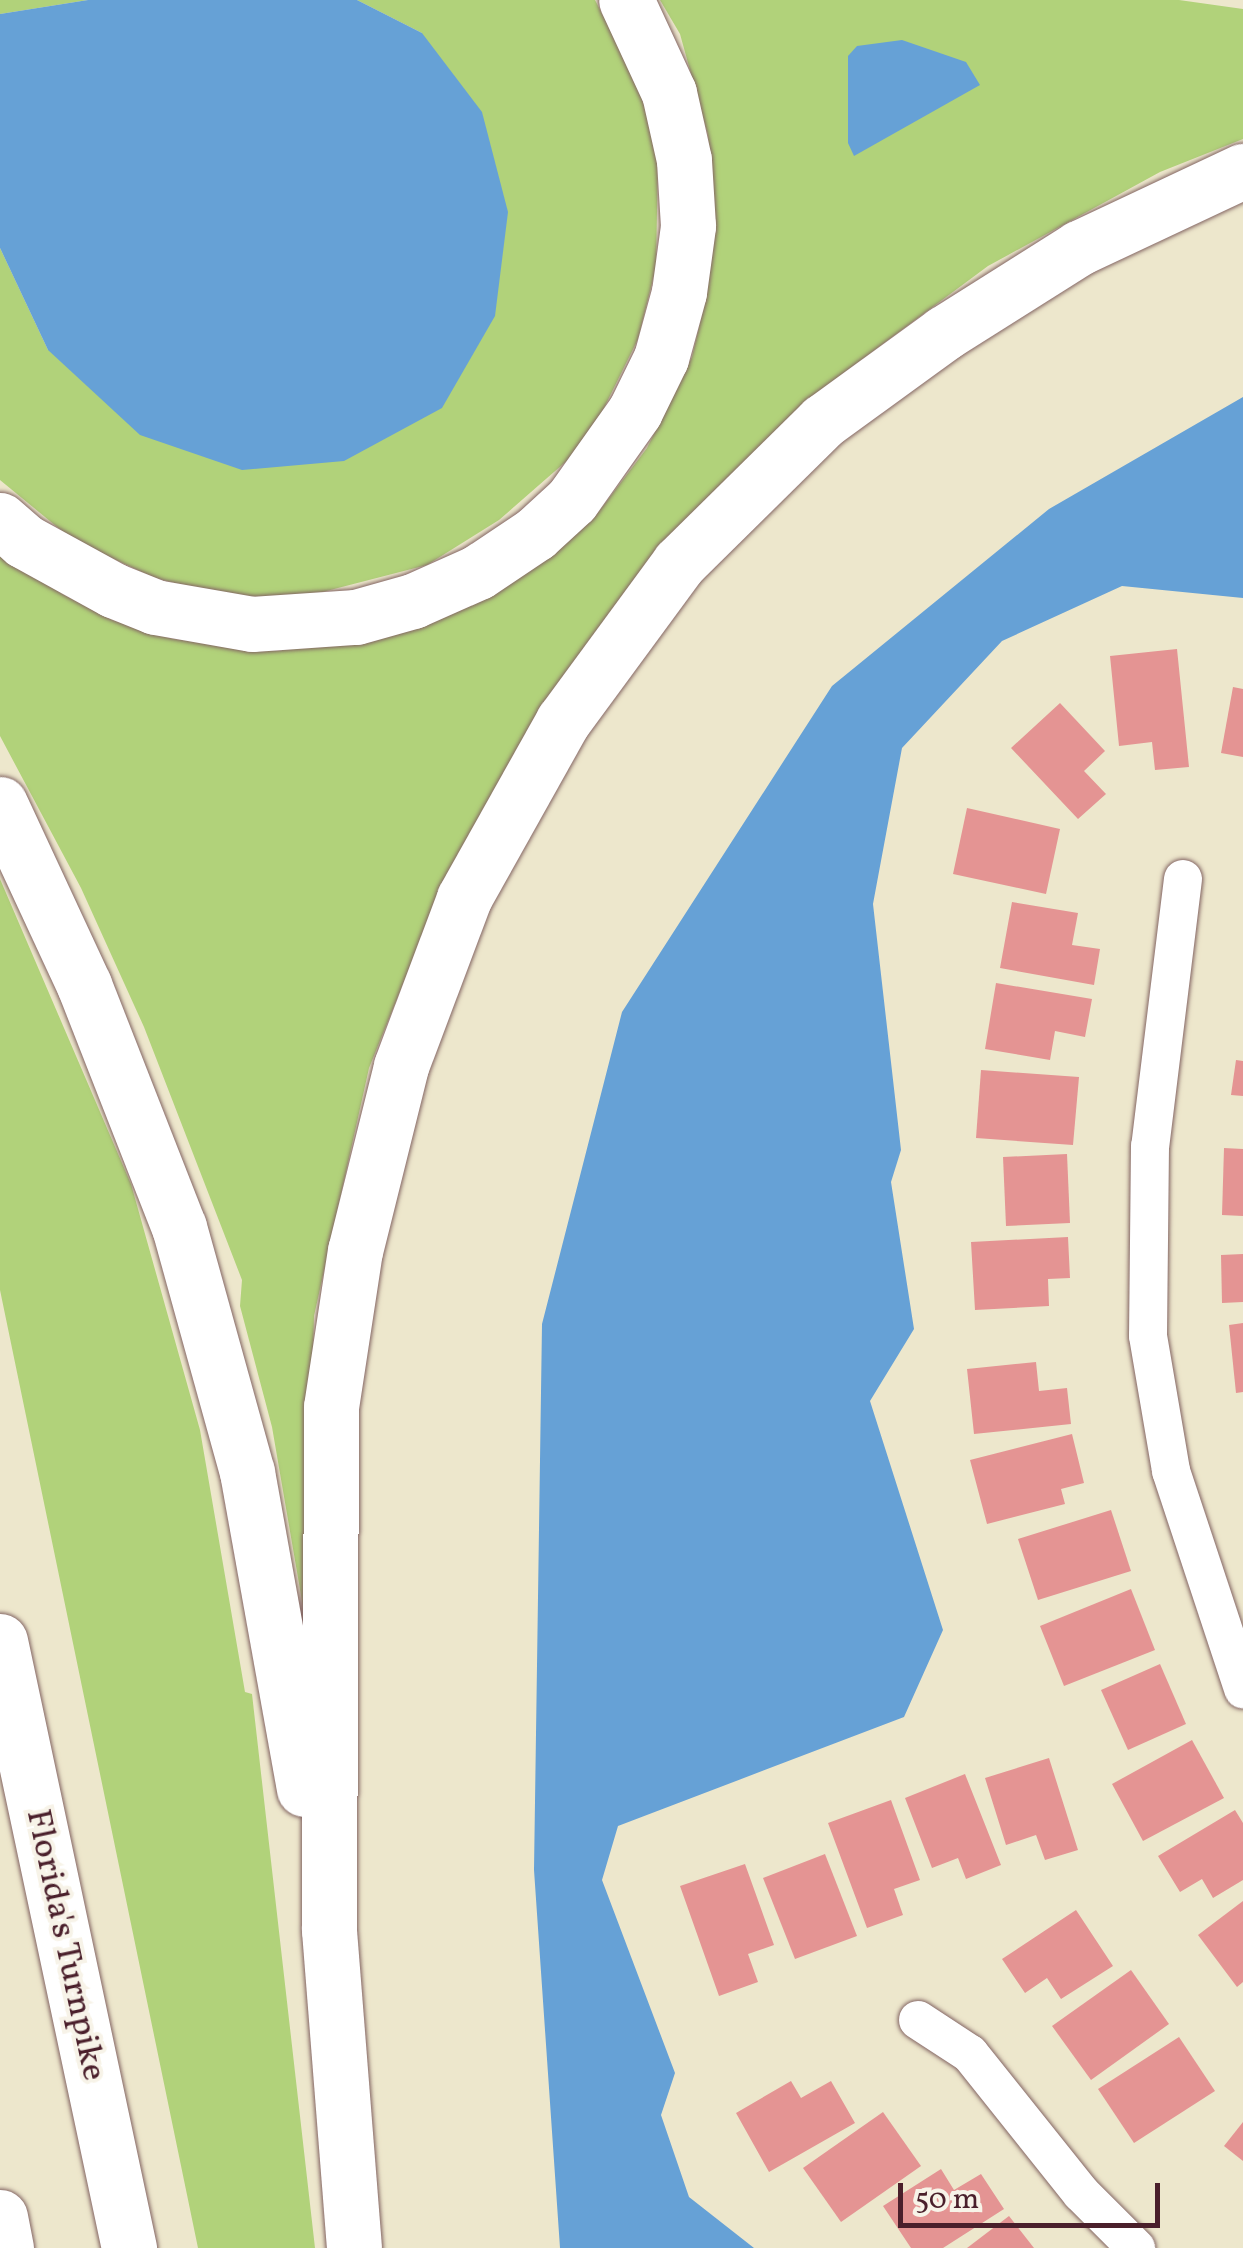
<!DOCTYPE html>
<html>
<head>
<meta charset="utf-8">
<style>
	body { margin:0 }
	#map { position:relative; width:1243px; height:2248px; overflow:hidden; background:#ede7cc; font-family:Vollkorn,serif }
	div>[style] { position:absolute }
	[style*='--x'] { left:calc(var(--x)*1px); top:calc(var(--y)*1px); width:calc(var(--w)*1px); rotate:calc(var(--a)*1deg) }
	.green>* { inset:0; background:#b1d27a }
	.water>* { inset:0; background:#66a1d6 }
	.building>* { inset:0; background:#e49493 }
	.roads { filter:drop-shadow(0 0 2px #836563) drop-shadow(0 0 2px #836563) }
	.street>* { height:38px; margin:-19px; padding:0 19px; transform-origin:19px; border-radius:19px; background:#fff }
	.highway>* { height:55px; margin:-27.5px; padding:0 27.5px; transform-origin:27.5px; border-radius:27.5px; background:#fff }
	span { translate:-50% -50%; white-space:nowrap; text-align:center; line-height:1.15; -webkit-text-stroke:8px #f7f3e8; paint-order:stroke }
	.street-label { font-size:35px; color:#4a1f2b }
	.scale { position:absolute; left:898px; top:2183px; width:262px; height:45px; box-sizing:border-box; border:5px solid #4a1f2b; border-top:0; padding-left:12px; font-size:30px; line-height:35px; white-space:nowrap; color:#4a1f2b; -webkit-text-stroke:8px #f7f3e8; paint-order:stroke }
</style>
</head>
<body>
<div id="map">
	<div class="green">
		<i style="clip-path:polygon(0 0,88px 0,0 14px)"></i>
		<i style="clip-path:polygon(357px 0,595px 0,638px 84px,658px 156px,656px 267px,638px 339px,603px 410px,570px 458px,499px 520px,427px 565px,307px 596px,233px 597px,155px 578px,73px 540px,0 480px,0 248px,48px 350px,422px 33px)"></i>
		<i style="clip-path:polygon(660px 0,1179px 0,1243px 9px,1243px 139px,1160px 172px,988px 266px,826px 386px,443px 885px,369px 1068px,314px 1316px,306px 1624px,272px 1427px,240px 1306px,242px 1280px,144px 1027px,81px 888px,0 736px,0 547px,62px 594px,112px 620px,173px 639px,276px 651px,379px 638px,549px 558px,594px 518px,647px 448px,692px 357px,705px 302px,715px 235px,708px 135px,680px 34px)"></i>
		<i style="clip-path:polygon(0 879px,131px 1184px,200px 1430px,245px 1692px,252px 1694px,315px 2248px,198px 2248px,0 1290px)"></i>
	</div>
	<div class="water">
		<i style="clip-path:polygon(88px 0,357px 0,422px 33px,482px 112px,508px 212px,495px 316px,442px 408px,344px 461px,242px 470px,140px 435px,48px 350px,0 248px,0 14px)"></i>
		<i style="clip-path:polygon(902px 40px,966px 62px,980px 85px,854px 156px,848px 143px,848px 56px,857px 46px)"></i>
		<i style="clip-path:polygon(1243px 397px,1243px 598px,1122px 586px,1002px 641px,902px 748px,873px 904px,901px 1150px,891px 1182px,914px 1329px,870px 1401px,943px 1630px,904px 1717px,618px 1826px,602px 1880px,675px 2073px,661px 2115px,689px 2197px,754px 2248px,560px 2248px,534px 1870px,542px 1324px,622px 1012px,832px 686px,1049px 509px)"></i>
	</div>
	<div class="building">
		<i style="clip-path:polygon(1177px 649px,1189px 767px,1155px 770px,1152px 742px,1119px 746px,1110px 656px)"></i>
		<i style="clip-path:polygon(1233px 687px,1243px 689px,1243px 757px,1221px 753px)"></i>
		<i style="clip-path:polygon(1060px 703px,1105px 751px,1084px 771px,1106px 794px,1078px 819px,1011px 748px)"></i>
		<i style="clip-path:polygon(967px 808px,1060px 829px,1046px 894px,953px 874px)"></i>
		<i style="clip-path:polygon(1012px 902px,1078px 913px,1072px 945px,1100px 949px,1094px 985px,1000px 968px)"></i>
		<i style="clip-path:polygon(996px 983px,1092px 999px,1085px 1037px,1055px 1031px,1050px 1060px,985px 1049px)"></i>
		<i style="clip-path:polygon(1236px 1060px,1243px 1061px,1243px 1096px,1231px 1095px)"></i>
		<i style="clip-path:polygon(981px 1070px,1079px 1077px,1073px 1145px,976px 1138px)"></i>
		<i style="clip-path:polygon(1224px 1148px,1243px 1149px,1243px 1216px,1222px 1215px)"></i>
		<i style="clip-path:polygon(1067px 1154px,1070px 1223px,1006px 1226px,1003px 1157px)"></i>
		<i style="clip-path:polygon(1068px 1237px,1070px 1278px,1048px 1279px,1049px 1306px,975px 1310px,971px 1242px)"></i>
		<i style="clip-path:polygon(1243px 1254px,1243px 1302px,1222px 1303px,1221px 1255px)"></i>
		<i style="clip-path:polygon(1243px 1323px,1243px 1392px,1236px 1393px,1229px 1325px)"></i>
		<i style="clip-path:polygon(1036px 1362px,1039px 1391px,1067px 1388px,1071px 1424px,974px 1434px,967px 1369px)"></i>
		<i style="clip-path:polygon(1072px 1434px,1084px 1483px,1061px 1489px,1065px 1504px,987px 1524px,970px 1460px)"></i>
		<i style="clip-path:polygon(1111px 1510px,1131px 1571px,1038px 1600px,1018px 1539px)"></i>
		<i style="clip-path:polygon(1131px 1589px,1155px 1650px,1064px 1686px,1040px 1626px)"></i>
		<i style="clip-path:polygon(1160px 1664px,1186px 1724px,1128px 1750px,1101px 1690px)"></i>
		<i style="clip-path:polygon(1192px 1740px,1224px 1798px,1143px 1841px,1112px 1784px)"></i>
		<i style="clip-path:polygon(1049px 1758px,1078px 1850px,1045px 1860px,1036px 1835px,1006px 1845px,985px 1778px)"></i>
		<i style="clip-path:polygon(965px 1774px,1001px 1865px,966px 1879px,958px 1858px,932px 1868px,905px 1798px)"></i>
		<i style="clip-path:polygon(891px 1800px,920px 1880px,894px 1889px,903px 1915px,867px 1928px,828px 1823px)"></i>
		<i style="clip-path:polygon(1235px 1810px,1243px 1823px,1243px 1880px,1213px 1898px,1202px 1879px,1180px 1892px,1158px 1856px)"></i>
		<i style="clip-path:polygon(825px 1854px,857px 1936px,795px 1959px,763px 1878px)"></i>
		<i style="clip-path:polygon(745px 1864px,774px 1945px,748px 1954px,758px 1982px,719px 1996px,680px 1886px)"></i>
		<i style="clip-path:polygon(1243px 1901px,1243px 1982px,1237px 1987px,1198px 1935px)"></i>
		<i style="clip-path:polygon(1076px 1910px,1113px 1966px,1061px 1999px,1047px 1978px,1025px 1993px,1002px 1959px)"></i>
		<i style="clip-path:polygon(1131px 1970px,1169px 2024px,1091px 2080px,1052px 2026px)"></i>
		<i style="clip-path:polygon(1179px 2037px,1215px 2091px,1134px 2143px,1098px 2089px)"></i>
		<i style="clip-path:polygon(791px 2081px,801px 2098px,831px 2081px,855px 2123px,769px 2172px,736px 2113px)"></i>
		<i style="clip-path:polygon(883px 2112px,921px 2166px,841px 2222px,803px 2168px)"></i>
		<i style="clip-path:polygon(1243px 2122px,1243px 2161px,1224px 2146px)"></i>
		<i style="clip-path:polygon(941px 2169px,954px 2190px,981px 2174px,1004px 2209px,943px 2248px,911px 2248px,883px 2206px)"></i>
		<i style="clip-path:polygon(1009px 2216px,1034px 2248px,967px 2248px)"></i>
	</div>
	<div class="roads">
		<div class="street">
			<i style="--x:1183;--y:879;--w:269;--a:97"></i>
			<i style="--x:1150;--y:1146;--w:190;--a:90.6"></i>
			<i style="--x:1148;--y:1336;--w:137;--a:80.3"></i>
			<i style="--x:1171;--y:1471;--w:230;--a:71.7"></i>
			<i style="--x:918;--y:2020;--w:62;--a:33.2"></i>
			<i style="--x:970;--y:2054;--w:178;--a:51.4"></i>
			<i style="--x:1081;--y:2193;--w:78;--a:45"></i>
		</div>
		<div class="highway">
			<i style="--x:0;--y:520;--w:32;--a:41"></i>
			<i style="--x:24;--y:541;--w:102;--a:28.8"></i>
			<i style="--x:113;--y:590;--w:45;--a:22"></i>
			<i style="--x:155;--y:607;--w:98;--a:9.9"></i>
			<i style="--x:252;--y:624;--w:104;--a:-3.9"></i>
			<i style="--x:356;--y:617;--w:59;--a:-15.7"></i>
			<i style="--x:413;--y:601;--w:71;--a:-24"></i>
			<i style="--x:478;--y:572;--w:69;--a:-33.7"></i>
			<i style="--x:535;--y:534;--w:50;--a:-42.6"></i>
			<i style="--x:572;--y:500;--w:109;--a:-54.7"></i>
			<i style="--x:635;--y:411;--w:59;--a:-63.9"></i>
			<i style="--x:661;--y:358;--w:68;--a:-74.7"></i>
			<i style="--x:679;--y:292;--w:67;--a:-82.2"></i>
			<i style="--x:688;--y:226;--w:66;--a:-93.5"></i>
			<i style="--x:684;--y:160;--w:69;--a:-102.6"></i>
			<i style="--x:669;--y:93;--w:102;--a:-114.8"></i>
			<i style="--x:0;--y:804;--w:200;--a:65.1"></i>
			<i style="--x:84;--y:985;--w:260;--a:68.6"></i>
			<i style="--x:179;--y:1227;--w:254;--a:74.5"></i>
			<i style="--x:247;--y:1472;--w:322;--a:79.8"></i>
			<i style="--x:0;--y:1641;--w:621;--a:78"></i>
			<i style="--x:0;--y:2217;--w:32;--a:79"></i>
			<i style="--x:354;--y:2248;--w:319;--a:-94.5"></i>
			<i style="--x:329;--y:1930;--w:523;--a:-89.78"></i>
			<i style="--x:331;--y:1407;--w:158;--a:-81.3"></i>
			<i style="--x:355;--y:1251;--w:191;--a:-76"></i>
			<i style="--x:401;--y:1066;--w:179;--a:-69.4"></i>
			<i style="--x:464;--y:898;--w:203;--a:-60.8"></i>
			<i style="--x:563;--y:721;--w:196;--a:-53.7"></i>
			<i style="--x:679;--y:563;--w:202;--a:-44.6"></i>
			<i style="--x:823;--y:421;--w:150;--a:-36"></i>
			<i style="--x:944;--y:333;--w:160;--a:-32.2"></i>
			<i style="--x:1079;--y:248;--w:181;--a:-25.2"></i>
		</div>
	</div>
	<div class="street-label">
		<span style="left:65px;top:1945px;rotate:78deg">Florida's Turnpike</span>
	</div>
	<div class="scale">50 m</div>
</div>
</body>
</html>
